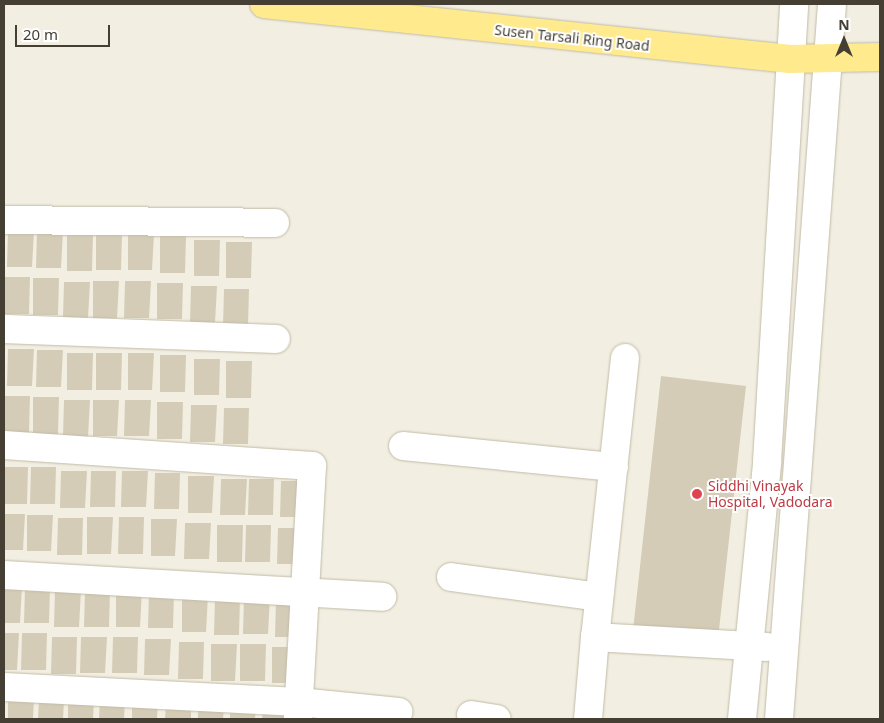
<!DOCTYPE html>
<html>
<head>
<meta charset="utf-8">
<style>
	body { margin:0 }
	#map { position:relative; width:884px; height:723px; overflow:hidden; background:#f2efe2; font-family:"Noto Sans",sans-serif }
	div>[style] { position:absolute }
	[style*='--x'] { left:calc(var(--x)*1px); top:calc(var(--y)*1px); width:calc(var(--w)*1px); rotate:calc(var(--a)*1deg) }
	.building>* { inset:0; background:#d4ccb7 }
	.roads { filter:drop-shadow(0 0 1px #c1bba7) drop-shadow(0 0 1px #c1bba7) }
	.street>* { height:28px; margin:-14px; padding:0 14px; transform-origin:14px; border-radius:14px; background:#fff }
	.primary>* { height:28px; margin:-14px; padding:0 14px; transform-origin:14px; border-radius:14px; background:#ffea8e }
	.dots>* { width:14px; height:14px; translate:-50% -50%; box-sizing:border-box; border:2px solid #fff; border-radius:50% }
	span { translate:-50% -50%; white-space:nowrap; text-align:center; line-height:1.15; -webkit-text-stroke:4px #fff; paint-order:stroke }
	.street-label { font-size:14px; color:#443f32 }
	.health-label { font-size:14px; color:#be3a42 }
	.left { translate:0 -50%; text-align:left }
	.frame { position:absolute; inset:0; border:5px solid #443f32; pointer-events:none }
	.north { position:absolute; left:819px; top:15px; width:50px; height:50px; -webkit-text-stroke:4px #fff; paint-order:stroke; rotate:0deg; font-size:14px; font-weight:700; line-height:20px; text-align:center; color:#443f32 }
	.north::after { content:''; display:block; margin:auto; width:18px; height:22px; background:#443f32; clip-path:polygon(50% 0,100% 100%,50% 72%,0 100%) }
	.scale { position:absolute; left:15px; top:25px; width:95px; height:22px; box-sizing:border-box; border:2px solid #443f32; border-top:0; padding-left:6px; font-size:15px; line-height:18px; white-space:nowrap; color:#443f32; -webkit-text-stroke:4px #fff; paint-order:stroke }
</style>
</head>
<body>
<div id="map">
	<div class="building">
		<i style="clip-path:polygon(8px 231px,34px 231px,32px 267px,7px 267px)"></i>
		<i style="clip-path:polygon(37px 231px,63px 231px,61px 268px,36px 268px)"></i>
		<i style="clip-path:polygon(67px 234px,93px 234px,92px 271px,67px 271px)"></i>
		<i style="clip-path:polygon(96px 234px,122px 234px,121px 270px,96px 270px)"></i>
		<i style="clip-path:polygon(128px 234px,154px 234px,152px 270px,128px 270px)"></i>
		<i style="clip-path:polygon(160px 236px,186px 236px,185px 273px,160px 273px)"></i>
		<i style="clip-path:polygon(194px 240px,220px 240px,219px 276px,194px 276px)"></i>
		<i style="clip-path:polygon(226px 242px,252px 242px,251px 278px,226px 278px)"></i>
		<i style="clip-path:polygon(5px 277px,30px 277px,29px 314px,4px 314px)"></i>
		<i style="clip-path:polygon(33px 278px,59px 278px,58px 315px,33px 315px)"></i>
		<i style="clip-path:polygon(93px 281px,119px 281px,117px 318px,93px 318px)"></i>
		<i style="clip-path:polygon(125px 281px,151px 281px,149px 318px,124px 318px)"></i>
		<i style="clip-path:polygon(64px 282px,90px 282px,88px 318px,63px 318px)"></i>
		<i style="clip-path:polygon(157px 283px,183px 283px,182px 319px,157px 319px)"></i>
		<i style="clip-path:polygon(191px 286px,217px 286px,215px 323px,190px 323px)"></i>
		<i style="clip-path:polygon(224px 289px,249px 289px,248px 326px,223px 326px)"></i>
		<i style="clip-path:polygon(8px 349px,34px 349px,32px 386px,7px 386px)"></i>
		<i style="clip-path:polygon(37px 350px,63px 350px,61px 387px,36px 387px)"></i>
		<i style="clip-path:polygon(67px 353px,93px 353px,92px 390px,67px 390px)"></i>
		<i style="clip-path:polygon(96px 353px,122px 353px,121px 390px,96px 390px)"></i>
		<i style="clip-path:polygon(128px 353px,154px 353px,152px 390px,128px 390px)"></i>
		<i style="clip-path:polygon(160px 355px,186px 355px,185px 392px,160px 392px)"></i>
		<i style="clip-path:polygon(194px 359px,220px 359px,219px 395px,194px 395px)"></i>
		<i style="clip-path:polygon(226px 361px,252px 361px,251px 398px,226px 398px)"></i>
		<i style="clip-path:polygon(661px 376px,746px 386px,718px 639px,633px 630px)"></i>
		<i style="clip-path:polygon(5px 396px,30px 396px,29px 433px,4px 433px)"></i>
		<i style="clip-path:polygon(33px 397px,59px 397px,58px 434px,33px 434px)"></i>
		<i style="clip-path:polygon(64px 400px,90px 400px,88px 437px,63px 437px)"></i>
		<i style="clip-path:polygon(93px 400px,119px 400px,117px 436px,93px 436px)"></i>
		<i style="clip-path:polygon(125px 400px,151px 400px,149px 436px,124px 436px)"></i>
		<i style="clip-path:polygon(157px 402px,183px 402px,182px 439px,157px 439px)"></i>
		<i style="clip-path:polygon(191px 405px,217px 405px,215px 442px,190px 442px)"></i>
		<i style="clip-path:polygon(224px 408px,249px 408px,248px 444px,223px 444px)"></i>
		<i style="clip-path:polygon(4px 467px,28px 467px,27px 504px,4px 504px)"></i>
		<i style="clip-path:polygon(31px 467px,56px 467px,55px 504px,30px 504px)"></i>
		<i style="clip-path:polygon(61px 471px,87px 471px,85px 508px,60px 508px)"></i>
		<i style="clip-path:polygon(91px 471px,116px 471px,115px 507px,90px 507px)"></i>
		<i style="clip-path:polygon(122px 471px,148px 471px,146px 507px,121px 507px)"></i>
		<i style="clip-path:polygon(155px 473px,180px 473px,179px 509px,154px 509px)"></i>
		<i style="clip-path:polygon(188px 476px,214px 476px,212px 513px,188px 513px)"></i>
		<i style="clip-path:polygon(221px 479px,247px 479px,245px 515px,220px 515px)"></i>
		<i style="clip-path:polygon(249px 479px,274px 479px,273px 515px,248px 515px)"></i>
		<i style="clip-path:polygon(281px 481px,307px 481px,305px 517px,280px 517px)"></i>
		<i style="clip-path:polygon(4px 514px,25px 514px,23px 550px,4px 550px)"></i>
		<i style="clip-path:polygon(27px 515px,53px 515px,51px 551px,27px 551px)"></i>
		<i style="clip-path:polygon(87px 517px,113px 517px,111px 554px,87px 554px)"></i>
		<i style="clip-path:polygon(119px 517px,144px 517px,143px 554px,118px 554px)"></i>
		<i style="clip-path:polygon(58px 518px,83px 518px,82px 555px,57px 555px)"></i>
		<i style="clip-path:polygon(151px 519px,177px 519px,175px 556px,151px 556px)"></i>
		<i style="clip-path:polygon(185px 523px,211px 523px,209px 559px,184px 559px)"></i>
		<i style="clip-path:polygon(217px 525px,243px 525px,242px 562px,217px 562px)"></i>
		<i style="clip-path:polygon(246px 525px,271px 525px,270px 562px,245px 562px)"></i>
		<i style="clip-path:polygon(278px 528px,304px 528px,302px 564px,277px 564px)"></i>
		<i style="clip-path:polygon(4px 586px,22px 586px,20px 623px,4px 623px)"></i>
		<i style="clip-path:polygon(25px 587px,50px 587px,49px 623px,24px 623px)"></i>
		<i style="clip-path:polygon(55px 590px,81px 590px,79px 627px,54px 627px)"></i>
		<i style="clip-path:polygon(85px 590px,110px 590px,109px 627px,84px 627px)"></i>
		<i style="clip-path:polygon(116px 590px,142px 590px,140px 627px,116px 627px)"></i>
		<i style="clip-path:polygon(149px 592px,174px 592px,173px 628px,148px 628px)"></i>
		<i style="clip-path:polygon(182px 595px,208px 595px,206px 632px,182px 632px)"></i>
		<i style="clip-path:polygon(244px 597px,270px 597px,268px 634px,243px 634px)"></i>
		<i style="clip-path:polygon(215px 598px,240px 598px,239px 635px,214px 635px)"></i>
		<i style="clip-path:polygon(276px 600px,302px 600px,300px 637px,275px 637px)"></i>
		<i style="clip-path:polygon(4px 633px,19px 633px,17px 670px,4px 670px)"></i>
		<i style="clip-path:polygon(22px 633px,47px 633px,46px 670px,21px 670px)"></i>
		<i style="clip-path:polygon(52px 637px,77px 637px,76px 674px,51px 674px)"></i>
		<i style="clip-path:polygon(81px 637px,107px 637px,105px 673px,80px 673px)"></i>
		<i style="clip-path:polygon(113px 637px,138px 637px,137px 673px,112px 673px)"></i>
		<i style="clip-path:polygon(145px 639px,171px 639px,169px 675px,144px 675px)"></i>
		<i style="clip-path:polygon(179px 642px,204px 642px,203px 679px,178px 679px)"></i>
		<i style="clip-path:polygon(211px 644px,237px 644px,235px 681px,211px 681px)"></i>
		<i style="clip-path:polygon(240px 644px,266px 644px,265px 681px,240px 681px)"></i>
		<i style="clip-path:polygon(272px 647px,298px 647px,297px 683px,272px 683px)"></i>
		<i style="clip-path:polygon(8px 697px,34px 697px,33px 719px,8px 719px)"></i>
		<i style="clip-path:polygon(39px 700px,64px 700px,63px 719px,38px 719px)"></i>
		<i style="clip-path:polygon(68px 700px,94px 700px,93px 719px,68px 719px)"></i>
		<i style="clip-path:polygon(100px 700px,125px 700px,124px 719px,99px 719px)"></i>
		<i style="clip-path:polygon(132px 702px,158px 702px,157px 719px,132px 719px)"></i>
		<i style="clip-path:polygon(166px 705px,191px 705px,191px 719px,165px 719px)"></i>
		<i style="clip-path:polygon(198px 708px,224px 708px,223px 719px,198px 719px)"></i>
		<i style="clip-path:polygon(230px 708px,256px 708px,255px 719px,230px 719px)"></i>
		<i style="clip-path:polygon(263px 710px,288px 710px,288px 719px,262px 719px)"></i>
	</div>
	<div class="roads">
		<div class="street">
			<i style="--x:4;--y:220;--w:271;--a:0.6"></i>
			<i style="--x:4;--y:329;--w:272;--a:2.1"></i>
			<i style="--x:625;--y:358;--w:281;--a:96.1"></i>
			<i style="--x:595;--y:637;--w:172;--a:3.3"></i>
			<i style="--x:4;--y:445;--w:309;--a:3.9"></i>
			<i style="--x:312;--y:466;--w:253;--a:93.2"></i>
			<i style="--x:403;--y:446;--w:212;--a:5.7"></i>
			<i style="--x:4;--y:575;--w:379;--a:3.3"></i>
			<i style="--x:451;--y:577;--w:149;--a:7.7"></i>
			<i style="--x:4;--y:687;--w:295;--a:2.9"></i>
			<i style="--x:299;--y:702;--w:100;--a:5.7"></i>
			<i style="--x:471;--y:715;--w:26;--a:9"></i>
			<i style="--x:588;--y:719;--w:82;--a:-85.1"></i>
			<i style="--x:742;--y:719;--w:258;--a:-84.4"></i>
			<i style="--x:767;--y:462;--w:459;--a:-86.6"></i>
			<i style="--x:779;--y:719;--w:717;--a:-85.76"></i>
		</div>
		<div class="primary">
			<i style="--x:264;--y:4;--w:529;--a:5.97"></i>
			<i style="--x:790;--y:59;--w:90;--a:-1.3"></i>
		</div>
	</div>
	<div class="dots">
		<i style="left:697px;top:494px;background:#e0444e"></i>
	</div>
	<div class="street-label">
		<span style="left:572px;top:38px;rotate:6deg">Susen Tarsali Ring Road</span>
	</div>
	<div class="health-label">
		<span class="left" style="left:708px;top:494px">Siddhi Vinayak<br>Hospital, Vadodara</span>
	</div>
	<div class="frame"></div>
	<div class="north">N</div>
	<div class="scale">20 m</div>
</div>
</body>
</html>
